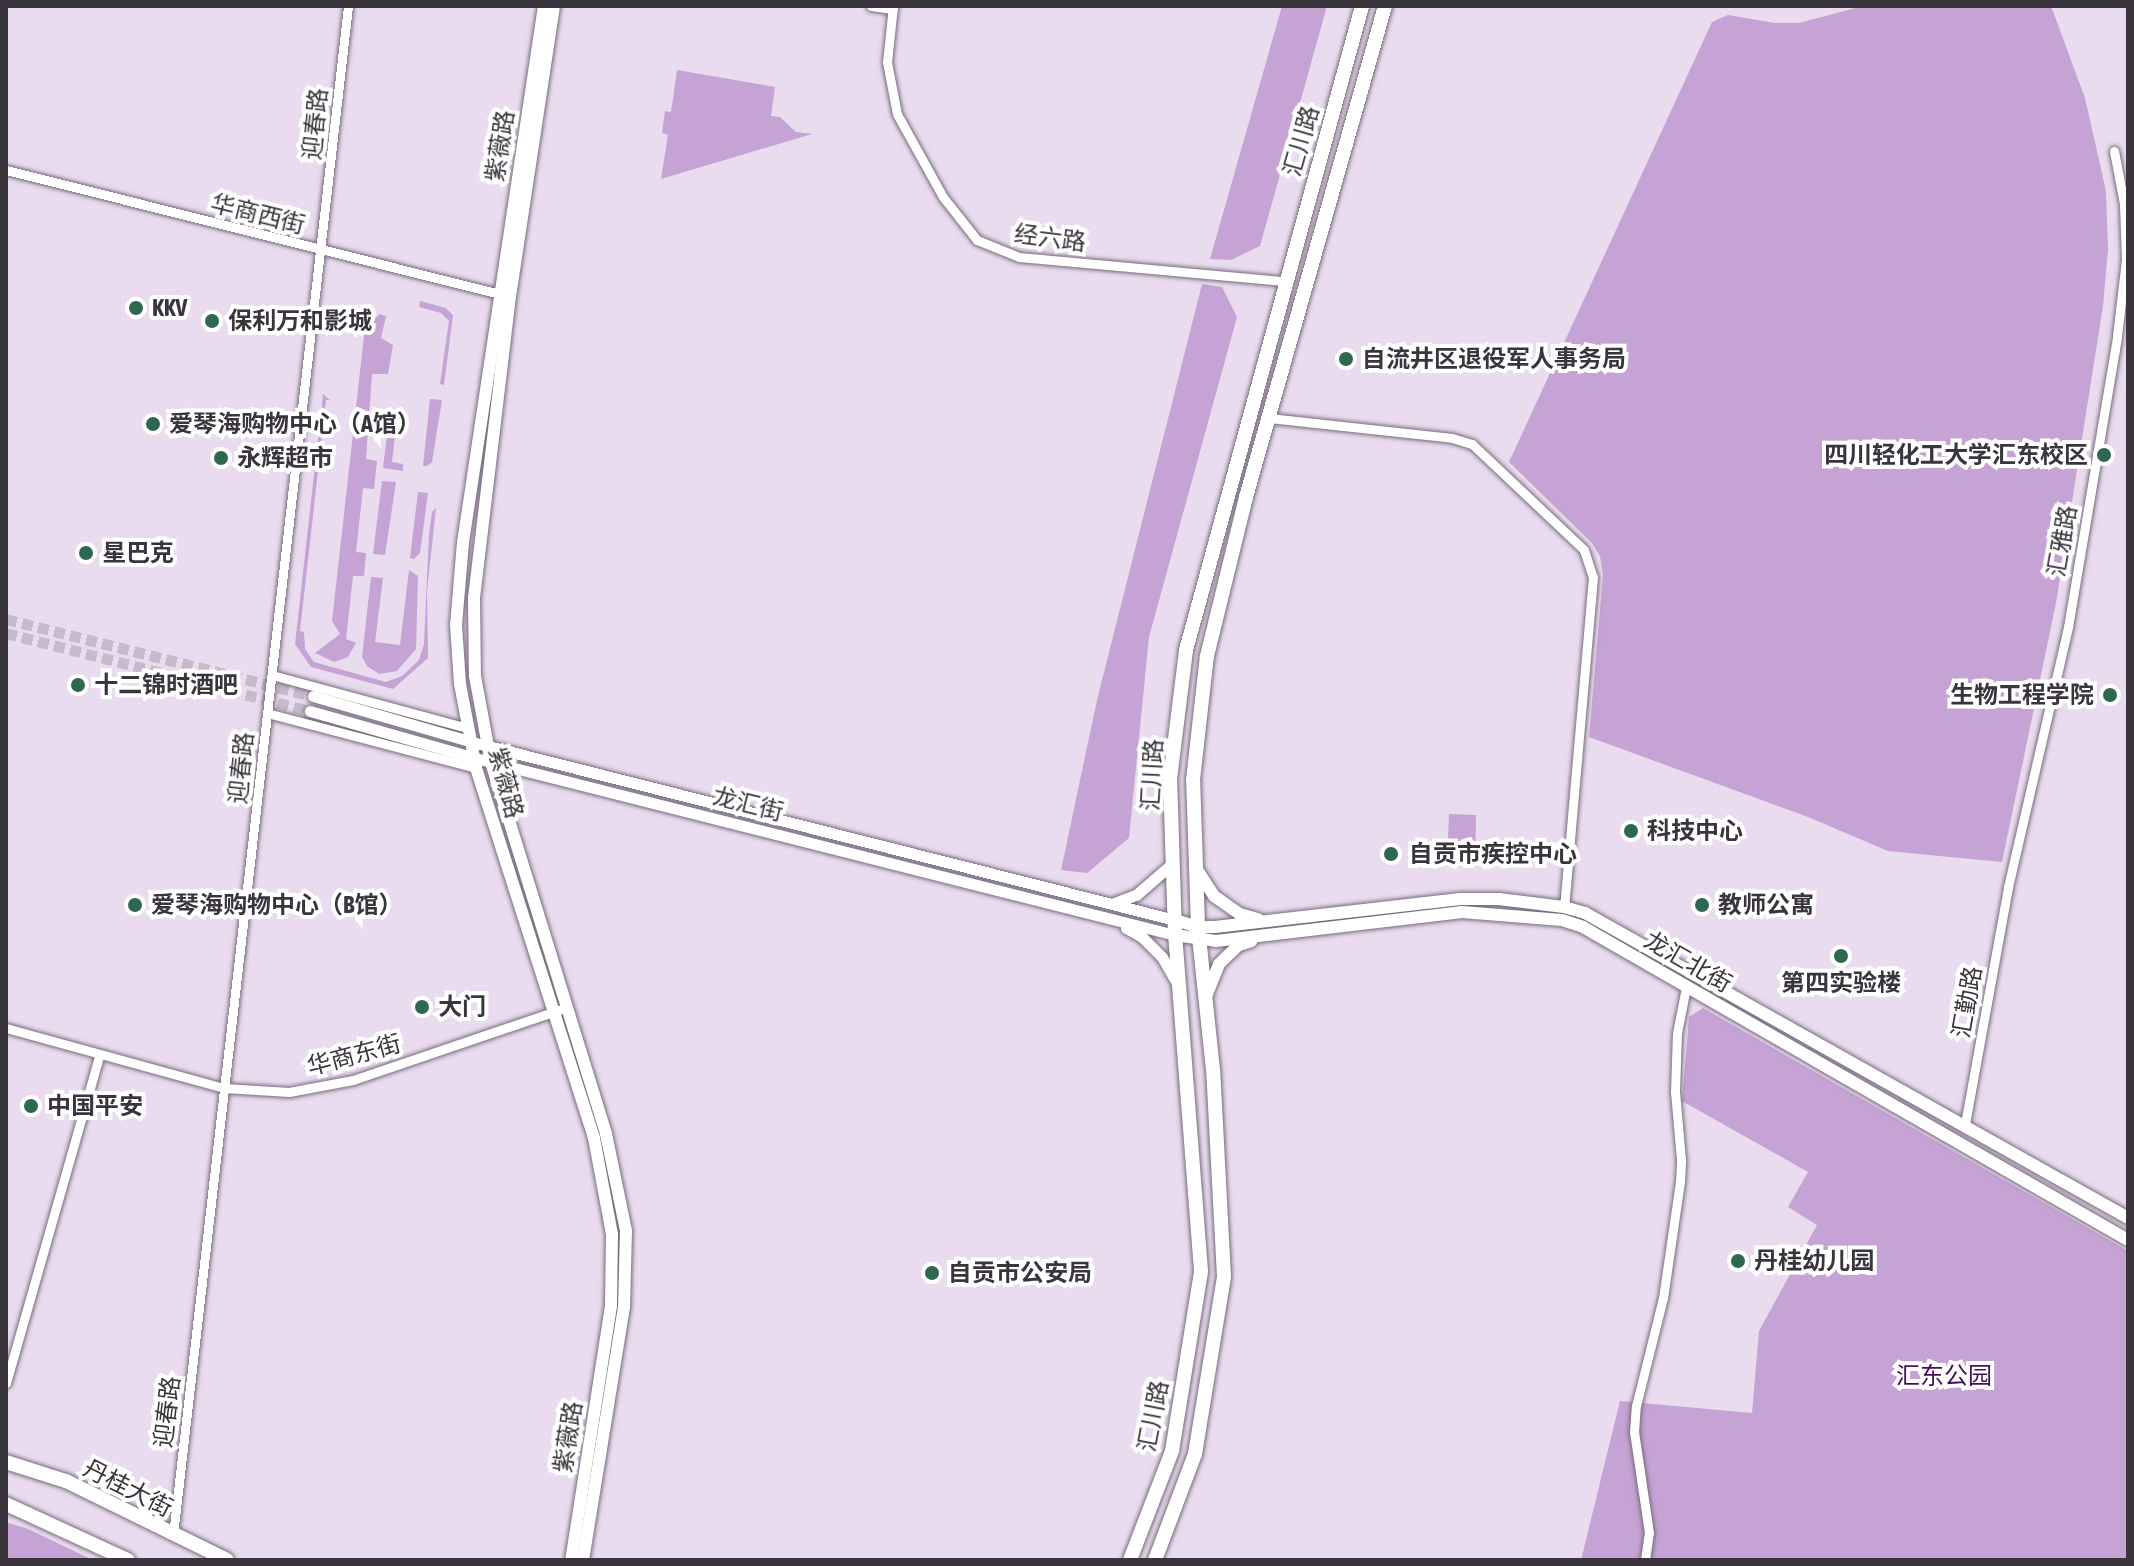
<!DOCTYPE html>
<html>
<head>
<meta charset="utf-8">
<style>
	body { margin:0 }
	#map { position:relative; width:2134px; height:1566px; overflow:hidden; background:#e9dcef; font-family:"Asap Condensed","Noto Sans SC",sans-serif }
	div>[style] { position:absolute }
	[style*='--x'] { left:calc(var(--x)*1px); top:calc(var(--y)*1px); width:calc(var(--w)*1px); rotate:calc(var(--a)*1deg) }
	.green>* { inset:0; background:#c5a3d4 }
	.tertiary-tunnel>* { height:11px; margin-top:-5.5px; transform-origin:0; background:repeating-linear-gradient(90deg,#c6bbcb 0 11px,transparent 0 16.5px) }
	.roads { filter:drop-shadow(0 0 2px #776b7c) drop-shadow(0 0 2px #776b7c) }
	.minor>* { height:9px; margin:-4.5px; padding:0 4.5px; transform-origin:4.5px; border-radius:4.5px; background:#fff }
	.tertiary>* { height:11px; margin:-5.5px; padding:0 5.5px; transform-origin:5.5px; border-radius:5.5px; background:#fff }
	.secondary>* { height:12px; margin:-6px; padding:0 6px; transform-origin:6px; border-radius:6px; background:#fff }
	.primary>* { height:14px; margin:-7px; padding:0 7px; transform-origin:7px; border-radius:7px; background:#fff }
	.dots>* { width:22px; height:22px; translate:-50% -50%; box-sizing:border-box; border:4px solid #fff; border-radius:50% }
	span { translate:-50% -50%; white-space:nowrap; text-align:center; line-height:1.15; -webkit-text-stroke:8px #fff; paint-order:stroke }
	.street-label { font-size:24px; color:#3a353c }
	.poi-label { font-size:24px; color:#3a353c; font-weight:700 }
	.left { translate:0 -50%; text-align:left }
	.right { translate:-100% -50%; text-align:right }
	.park-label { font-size:24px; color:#431056 }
	.frame { position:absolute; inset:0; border:8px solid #3a353c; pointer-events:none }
</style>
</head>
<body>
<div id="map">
	<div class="green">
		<i style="clip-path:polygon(1282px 6px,1327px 6px,1260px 246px,1231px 260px,1210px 259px)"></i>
		<i style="clip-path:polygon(1863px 6px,2051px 6px,2085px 98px,2106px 191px,2108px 249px,2103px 306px,2056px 603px,2002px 862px,1888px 851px,1808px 817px,1589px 737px,1603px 575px,1600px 556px,1592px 543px,1509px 462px,1712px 22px,1728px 15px,1775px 23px,1799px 23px)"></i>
		<i style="clip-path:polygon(677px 70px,775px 87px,771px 116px,780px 117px,796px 132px,812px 134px,661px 179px,668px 135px,662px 133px,665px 111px,671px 112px)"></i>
		<i style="clip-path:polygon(1202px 284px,1222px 287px,1237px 317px,1149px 637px,1129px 838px,1087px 873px,1061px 870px,1097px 700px)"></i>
		<i style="clip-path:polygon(420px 301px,446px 308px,453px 315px,444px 385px,440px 384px,449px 321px,441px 313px,419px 307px)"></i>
		<i style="clip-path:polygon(380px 314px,386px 316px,381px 338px,393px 345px,388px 374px,372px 374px,366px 459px,377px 461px,374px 489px,363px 488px,356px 552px,366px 553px,364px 576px,353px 576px,346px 639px,356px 643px,348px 657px,334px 662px,315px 653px,340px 634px,332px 621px,365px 327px)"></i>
		<i style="clip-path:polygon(323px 394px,330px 400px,326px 400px,300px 631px,304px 632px,305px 649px,314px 662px,386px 682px,402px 676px,419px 660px,424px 644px,429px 534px,432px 512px,436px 508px,427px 591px,428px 658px,393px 689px,311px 667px,295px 644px)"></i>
		<i style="clip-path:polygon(430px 399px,442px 400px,432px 462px,427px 466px,423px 466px)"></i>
		<i style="clip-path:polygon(389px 418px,397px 419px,392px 462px,403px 464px,403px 471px,383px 468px)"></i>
		<i style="clip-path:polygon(382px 481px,396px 482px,385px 555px,373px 554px)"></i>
		<i style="clip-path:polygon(418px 492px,428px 493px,420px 553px,414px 559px,410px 558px)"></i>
		<i style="clip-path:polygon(409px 570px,418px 576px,416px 649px,397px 671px,379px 674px,367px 666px,362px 657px,371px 577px,383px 578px,375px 642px,400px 645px)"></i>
		<i style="clip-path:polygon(1449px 814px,1476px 815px,1475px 866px,1447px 865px)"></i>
		<i style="clip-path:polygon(1703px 1008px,2128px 1251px,2128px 1560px,1581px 1560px,1620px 1401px,1752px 1413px,1759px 1331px,1817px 1225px,1788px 1207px,1808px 1172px,1682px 1101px,1689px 1017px)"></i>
		<i style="clip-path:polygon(6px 1522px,28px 1529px,93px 1560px,6px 1560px)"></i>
	</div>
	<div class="tertiary-tunnel">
		<i style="--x:6;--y:619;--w:317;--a:14.1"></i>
		<i style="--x:6;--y:633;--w:314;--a:14.4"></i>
	</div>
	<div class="roads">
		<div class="minor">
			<i style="--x:871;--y:6;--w:22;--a:8"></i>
			<i style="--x:893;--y:6;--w:56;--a:96.1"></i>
			<i style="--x:887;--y:62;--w:53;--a:79.1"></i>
			<i style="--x:897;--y:114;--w:95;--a:61"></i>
			<i style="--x:943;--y:197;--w:55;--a:51.7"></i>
			<i style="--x:977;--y:240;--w:45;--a:22"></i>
			<i style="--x:1019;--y:257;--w:266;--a:5.2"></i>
			<i style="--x:6;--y:170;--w:509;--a:14.09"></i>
			<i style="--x:1269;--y:418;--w:184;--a:6.2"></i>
			<i style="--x:1452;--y:438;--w:21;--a:17"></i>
			<i style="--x:1472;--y:444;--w:154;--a:43.4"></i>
			<i style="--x:1584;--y:550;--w:28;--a:72"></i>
			<i style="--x:1593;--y:577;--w:331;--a:95"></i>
			<i style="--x:272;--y:675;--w:202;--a:15.2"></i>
			<i style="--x:267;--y:713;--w:216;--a:14.7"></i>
			<i style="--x:6;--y:1028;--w:226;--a:15.4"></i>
			<i style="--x:224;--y:1088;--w:65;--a:3.5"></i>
			<i style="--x:289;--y:1092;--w:65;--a:-10.6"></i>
			<i style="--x:353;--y:1080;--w:226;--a:-18.8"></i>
			<i style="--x:1965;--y:1124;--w:241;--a:-79.7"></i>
			<i style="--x:2008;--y:887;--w:267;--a:-77"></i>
			<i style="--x:2068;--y:627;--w:295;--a:-80.4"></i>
			<i style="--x:2117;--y:336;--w:78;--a:-83.3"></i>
			<i style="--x:2126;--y:259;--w:55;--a:-92.1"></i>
			<i style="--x:2124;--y:204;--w:54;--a:-100.7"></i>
			<i style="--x:6;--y:1383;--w:342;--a:-74.1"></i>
			<i style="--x:173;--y:1535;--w:1539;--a:-83.47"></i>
			<i style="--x:1645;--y:1560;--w:27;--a:-82"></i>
			<i style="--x:1649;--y:1533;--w:102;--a:-98.4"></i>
			<i style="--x:1634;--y:1432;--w:26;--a:-86"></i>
			<i style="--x:1636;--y:1406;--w:111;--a:-76"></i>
			<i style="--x:1663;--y:1298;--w:117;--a:-81.7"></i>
			<i style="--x:1680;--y:1182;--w:22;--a:-87"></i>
			<i style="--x:1681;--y:1160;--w:68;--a:-95"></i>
			<i style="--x:1675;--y:1092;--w:59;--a:-88.1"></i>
			<i style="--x:1677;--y:1033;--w:47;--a:-78.9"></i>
		</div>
		<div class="tertiary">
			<i style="--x:313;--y:696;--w:166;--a:16.1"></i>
			<i style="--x:472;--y:742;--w:725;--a:14.21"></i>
			<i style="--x:310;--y:711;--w:172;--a:15.9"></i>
			<i style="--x:475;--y:758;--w:722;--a:14.19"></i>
			<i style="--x:1112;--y:904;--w:26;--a:-21"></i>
			<i style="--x:1136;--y:895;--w:49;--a:-40.9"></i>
			<i style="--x:1126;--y:928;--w:18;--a:29"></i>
			<i style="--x:1142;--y:937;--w:28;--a:45"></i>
			<i style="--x:1162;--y:957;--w:32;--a:60"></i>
		</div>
		<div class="secondary">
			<i style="--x:544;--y:6;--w:542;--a:98.59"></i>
			<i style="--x:463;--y:542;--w:83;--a:94.8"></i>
			<i style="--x:456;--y:625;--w:59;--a:86.1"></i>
			<i style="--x:460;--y:684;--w:86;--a:79.2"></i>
			<i style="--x:476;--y:768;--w:388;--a:72.3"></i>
			<i style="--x:594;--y:1138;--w:98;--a:79.4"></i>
			<i style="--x:612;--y:1234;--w:72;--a:90.8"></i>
			<i style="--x:611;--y:1306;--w:257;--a:98.9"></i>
			<i style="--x:554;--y:6;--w:293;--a:98.6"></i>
			<i style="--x:510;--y:296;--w:304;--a:96.8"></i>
			<i style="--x:474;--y:598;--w:78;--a:89.3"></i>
			<i style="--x:475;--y:676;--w:87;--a:79.5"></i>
			<i style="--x:491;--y:762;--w:389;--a:72.8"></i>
			<i style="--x:606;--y:1134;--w:99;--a:78.3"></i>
			<i style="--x:626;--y:1231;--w:76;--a:91.5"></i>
			<i style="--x:624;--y:1307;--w:256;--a:99.2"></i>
			<i style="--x:1196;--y:868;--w:33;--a:57"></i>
			<i style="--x:1214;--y:896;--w:32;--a:35"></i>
			<i style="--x:1240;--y:914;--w:19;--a:16"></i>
			<i style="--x:1175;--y:920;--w:24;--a:17"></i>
			<i style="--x:1198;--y:927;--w:17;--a:0"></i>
			<i style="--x:1215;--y:927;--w:247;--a:-6.5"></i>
			<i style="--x:1460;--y:899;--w:39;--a:0"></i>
			<i style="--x:1499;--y:899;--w:65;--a:7"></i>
			<i style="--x:1564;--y:907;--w:22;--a:16"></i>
			<i style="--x:1585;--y:913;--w:623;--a:29.32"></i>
			<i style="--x:1175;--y:935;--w:41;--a:8.3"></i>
			<i style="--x:1216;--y:941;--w:248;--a:-6.7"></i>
			<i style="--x:1462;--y:912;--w:100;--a:4.6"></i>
			<i style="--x:1562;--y:920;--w:22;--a:18"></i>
			<i style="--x:1583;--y:927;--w:628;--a:29.87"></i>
			<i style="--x:1207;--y:994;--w:32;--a:-68"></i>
			<i style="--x:1219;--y:964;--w:28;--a:-44"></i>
			<i style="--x:1239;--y:945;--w:13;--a:-18"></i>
		</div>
		<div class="primary">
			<i style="--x:6;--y:1462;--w:63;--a:17.6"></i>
			<i style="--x:66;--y:1481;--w:179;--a:26.1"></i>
			<i style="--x:6;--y:1504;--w:134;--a:24.7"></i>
			<i style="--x:1130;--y:1560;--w:117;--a:-68.9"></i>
			<i style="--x:1172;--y:1451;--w:182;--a:-80.8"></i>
			<i style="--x:1201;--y:1271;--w:337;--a:-94.4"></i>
			<i style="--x:1175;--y:935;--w:156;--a:-91.8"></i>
			<i style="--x:1170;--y:779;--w:130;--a:-82.9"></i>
			<i style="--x:1186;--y:650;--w:668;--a:-74.71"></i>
			<i style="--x:1155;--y:1560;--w:113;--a:-69.3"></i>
			<i style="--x:1195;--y:1454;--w:179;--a:-80.7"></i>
			<i style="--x:1224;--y:1277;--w:207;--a:-93"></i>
			<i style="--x:1213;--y:1070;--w:144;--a:-96"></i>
			<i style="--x:1198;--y:927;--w:147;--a:-91.9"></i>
			<i style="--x:1193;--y:780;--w:125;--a:-83.6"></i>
			<i style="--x:1207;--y:656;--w:164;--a:-76.2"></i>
			<i style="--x:1246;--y:497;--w:510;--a:-74.19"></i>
		</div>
	</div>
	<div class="dots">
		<i style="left:136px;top:308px;background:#2e6851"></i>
		<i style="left:212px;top:321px;background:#2e6851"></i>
		<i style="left:1346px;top:359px;background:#2e6851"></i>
		<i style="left:153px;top:424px;background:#2e6851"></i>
		<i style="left:2104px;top:455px;background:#2e6851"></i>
		<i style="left:221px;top:458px;background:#2e6851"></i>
		<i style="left:86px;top:553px;background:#2e6851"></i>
		<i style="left:78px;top:685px;background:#2e6851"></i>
		<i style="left:2110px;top:695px;background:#2e6851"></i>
		<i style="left:1631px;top:831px;background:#2e6851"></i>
		<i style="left:1391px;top:854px;background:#2e6851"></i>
		<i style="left:135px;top:905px;background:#2e6851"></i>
		<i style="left:1702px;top:905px;background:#2e6851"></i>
		<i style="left:1841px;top:956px;background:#2e6851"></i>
		<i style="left:422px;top:1007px;background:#2e6851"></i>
		<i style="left:31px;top:1106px;background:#2e6851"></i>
		<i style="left:1738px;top:1261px;background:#2e6851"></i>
		<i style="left:932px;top:1273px;background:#2e6851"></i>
	</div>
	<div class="street-label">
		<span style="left:315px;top:124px;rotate:-84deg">迎春路</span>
		<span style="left:1301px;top:141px;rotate:-74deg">汇川路</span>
		<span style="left:500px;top:146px;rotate:-81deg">紫薇路</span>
		<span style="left:258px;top:214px;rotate:14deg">华商西街</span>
		<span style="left:1050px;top:238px;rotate:7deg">经六路</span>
		<span style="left:2062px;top:541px;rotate:-80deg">汇雅路</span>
		<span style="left:241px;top:768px;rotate:-84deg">迎春路</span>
		<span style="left:1152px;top:775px;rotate:-87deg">汇川路</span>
		<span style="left:506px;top:783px;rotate:75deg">紫薇路</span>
		<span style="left:748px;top:804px;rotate:14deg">龙汇街</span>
		<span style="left:1688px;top:962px;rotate:30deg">龙汇北街</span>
		<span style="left:1967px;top:1002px;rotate:-80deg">汇勤路</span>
		<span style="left:354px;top:1055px;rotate:-15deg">华商东街</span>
		<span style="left:167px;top:1412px;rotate:-83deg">迎春路</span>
		<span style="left:1153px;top:1416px;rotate:-79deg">汇川路</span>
		<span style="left:568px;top:1437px;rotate:-81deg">紫薇路</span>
		<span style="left:128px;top:1488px;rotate:27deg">丹桂大街</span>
	</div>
	<div class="poi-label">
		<span class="left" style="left:152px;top:308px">KKV</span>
		<span class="left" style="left:228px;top:321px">保利万和影城</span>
		<span class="left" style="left:1362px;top:359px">自流井区退役军人事务局</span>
		<span class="left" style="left:169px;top:424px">爱琴海购物中心（A馆）</span>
		<span class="right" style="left:2088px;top:455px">四川轻化工大学汇东校区</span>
		<span class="left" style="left:237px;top:458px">永辉超市</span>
		<span class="left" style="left:102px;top:553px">星巴克</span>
		<span class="left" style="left:94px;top:685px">十二锦时酒吧</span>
		<span class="right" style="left:2094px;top:695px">生物工程学院</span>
		<span class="left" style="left:1647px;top:831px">科技中心</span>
		<span class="left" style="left:1409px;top:854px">自贡市疾控中心</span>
		<span class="left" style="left:151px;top:905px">爱琴海购物中心（B馆）</span>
		<span class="left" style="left:1718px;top:905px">教师公寓</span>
		<span style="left:1841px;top:983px">第四实验楼</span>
		<span class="left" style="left:438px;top:1007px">大门</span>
		<span class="left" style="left:47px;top:1106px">中国平安</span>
		<span class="left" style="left:1754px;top:1261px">丹桂幼儿园</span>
		<span class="left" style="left:948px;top:1273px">自贡市公安局</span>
	</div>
	<div class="park-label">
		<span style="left:1944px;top:1376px">汇东公园</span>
	</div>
	<div class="frame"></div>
</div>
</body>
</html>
